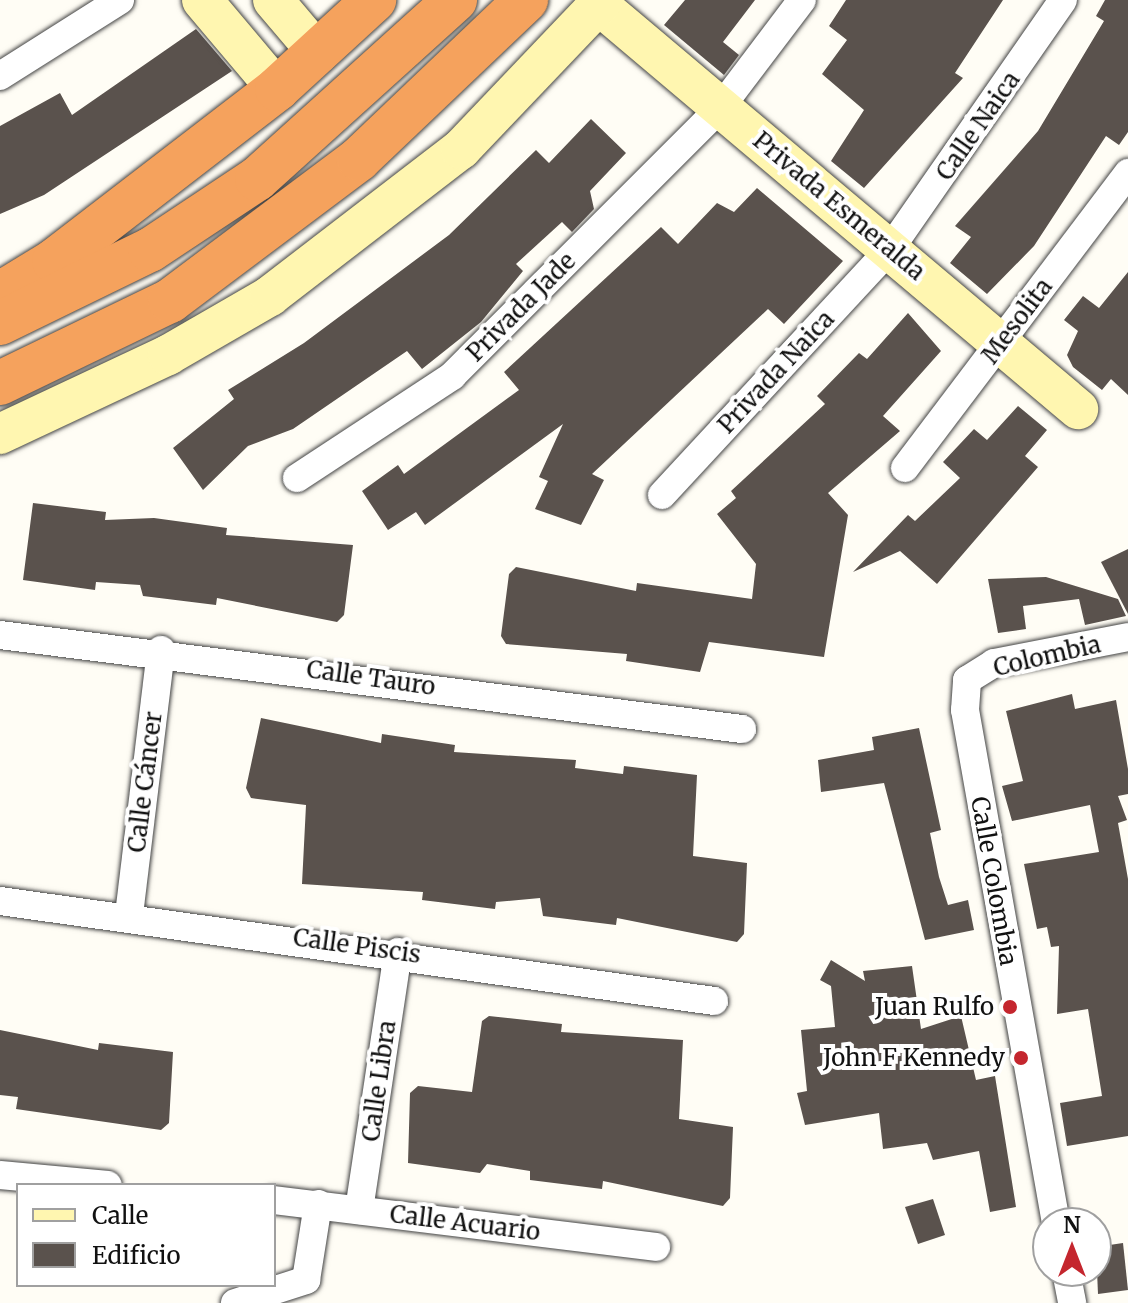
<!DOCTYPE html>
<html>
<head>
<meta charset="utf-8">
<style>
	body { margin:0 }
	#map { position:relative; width:1128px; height:1303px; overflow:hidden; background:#fffdf5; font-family:Merriweather,serif }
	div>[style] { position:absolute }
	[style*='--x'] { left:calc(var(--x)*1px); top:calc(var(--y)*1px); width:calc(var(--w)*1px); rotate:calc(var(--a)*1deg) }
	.building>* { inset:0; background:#5a524d }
	.roads { filter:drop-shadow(0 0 2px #444) drop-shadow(0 0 2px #444) }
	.street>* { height:28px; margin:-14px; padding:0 14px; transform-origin:14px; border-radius:14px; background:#fff }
	.secondary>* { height:40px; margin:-20px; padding:0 20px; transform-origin:20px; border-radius:20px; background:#fff6b0 }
	.highway>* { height:44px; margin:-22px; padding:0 22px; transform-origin:22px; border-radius:22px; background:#f5a25d }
	.dots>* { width:22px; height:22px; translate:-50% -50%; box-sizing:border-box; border:4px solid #fff; border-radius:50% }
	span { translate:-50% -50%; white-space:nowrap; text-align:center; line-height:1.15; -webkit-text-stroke:8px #fff; paint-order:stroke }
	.street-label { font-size:24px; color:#111 }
	.poi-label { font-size:24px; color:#111 }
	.right { translate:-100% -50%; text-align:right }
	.legend { position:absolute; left:16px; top:1183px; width:260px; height:104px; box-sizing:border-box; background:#fff; border:2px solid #a0a0a0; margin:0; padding:10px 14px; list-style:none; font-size:24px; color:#111 }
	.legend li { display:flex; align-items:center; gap:16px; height:40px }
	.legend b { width:40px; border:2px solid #a0a0a0 }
	.north { position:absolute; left:1032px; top:1207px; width:80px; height:80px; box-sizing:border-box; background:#fff; border:2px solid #a0a0a0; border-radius:50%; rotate:0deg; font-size:22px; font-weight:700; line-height:32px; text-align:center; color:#111 }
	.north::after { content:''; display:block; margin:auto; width:28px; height:36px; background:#c4262e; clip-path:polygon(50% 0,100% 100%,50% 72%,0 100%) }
</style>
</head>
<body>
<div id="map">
	<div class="building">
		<i style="clip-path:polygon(685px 0,755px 0,723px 42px,739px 55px,724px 75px,664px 25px)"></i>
		<i style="clip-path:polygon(846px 0,1003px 0,955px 73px,963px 78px,864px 188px,831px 161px,864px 110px,822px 74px,847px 40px,829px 26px)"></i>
		<i style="clip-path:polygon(1105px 0,1128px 0,1128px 132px,1119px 145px,1106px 136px,1034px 246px,987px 294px,950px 263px,971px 237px,955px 226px,1038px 131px,1104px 21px,1096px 16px)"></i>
		<i style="clip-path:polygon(196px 29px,232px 71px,44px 195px,0 214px,0 126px,60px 93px,72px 115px)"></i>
		<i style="clip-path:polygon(591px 119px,626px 153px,590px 191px,594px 209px,572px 232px,562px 222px,516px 264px,523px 271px,481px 322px,422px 369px,407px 351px,293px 429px,248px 446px,203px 490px,173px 448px,234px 399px,228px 390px,304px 343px,449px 235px,536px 150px,549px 163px)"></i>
		<i style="clip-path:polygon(757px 188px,843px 261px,784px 324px,768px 309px,592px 474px,604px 480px,581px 525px,535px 509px,548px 481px,539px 477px,563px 424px,425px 525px,416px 512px,388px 530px,362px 491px,398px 465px,404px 474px,519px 390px,504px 372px,661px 227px,678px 244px,717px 203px,734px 212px)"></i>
		<i style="clip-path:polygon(1128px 272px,1128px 395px,1111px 379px,1102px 390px,1073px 367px,1067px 355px,1078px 331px,1064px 320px,1083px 296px,1099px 308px)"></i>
		<i style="clip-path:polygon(908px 313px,941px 351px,883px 416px,900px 431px,828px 493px,848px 515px,824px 657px,709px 642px,700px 672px,626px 661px,627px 654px,506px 644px,501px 636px,509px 574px,516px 567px,636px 591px,637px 583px,752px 599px,756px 564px,717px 514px,736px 498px,731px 491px,825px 404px,817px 396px,859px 353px,867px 359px)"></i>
		<i style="clip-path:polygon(1018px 406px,1047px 430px,1025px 456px,1038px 467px,937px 584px,900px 551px,853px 572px,908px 515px,915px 521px,960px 478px,943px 462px,974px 429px,987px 440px)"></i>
		<i style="clip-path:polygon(33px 503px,106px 512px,105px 520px,154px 518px,227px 528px,226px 535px,353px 545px,344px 615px,337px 622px,217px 598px,216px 605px,143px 596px,140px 585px,96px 582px,95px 590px,23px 580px)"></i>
		<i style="clip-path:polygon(1128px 549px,1128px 614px,1101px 562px)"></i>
		<i style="clip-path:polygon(1046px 577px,1118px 599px,1126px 616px,1085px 625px,1079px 599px,1023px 606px,1026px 629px,998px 633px,988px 579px)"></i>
		<i style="clip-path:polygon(1072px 694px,1075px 709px,1116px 700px,1128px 769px,1128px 794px,1118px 796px,1127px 820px,1118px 823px,1128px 879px,1128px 1136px,1067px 1146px,1060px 1103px,1102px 1096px,1088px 1009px,1057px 1014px,1059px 946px,1051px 947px,1047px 927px,1037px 929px,1024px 864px,1099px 852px,1090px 805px,1012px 821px,1002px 786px,1023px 781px,1006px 711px)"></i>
		<i style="clip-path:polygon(261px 718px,381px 743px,382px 734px,455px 745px,454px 752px,576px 760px,575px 768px,623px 774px,624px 766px,697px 775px,693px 856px,747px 863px,744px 934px,737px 942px,617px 918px,616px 925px,543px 916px,540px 898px,496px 902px,495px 909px,422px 900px,423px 892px,302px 884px,306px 805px,251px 798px,246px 788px)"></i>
		<i style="clip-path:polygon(919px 728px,941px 830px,930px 833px,939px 877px,948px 905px,968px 900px,974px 930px,925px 940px,884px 783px,821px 792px,818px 760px,874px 750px,872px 737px)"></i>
		<i style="clip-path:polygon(831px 960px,865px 981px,863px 971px,912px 966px,921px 1029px,961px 1016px,976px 1080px,995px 1076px,1016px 1207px,990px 1212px,979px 1151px,933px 1160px,927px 1143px,883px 1149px,879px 1113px,805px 1125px,797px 1093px,807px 1091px,801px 1030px,835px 1027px,831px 986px,820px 980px)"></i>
		<i style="clip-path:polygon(489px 1016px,562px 1024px,561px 1032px,683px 1040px,679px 1119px,733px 1127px,730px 1198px,723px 1206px,603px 1181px,602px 1189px,530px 1180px,530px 1171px,487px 1164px,480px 1173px,408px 1163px,410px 1093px,418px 1086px,472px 1092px,482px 1021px)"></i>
		<i style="clip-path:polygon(0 1030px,98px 1050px,99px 1043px,173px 1052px,169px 1123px,161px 1130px,16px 1109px,18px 1097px,0 1095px)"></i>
		<i style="clip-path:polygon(933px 1199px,945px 1235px,918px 1244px,905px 1207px)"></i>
		<i style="clip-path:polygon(1123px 1243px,1128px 1290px,1098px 1294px,1096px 1247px)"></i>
	</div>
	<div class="roads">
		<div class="street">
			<i style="--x:0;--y:76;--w:142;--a:-32.3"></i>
			<i style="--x:905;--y:468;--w:370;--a:-52.9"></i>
			<i style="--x:297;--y:478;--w:186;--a:-33.3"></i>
			<i style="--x:452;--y:376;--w:380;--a:-45"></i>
			<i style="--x:721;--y:107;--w:134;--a:-52.9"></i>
			<i style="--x:662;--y:495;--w:335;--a:-47.2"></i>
			<i style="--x:890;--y:249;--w:303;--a:-55.2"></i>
			<i style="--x:0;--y:635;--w:748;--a:7.22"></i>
			<i style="--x:0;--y:901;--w:721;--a:7.97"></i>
			<i style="--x:129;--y:915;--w:267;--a:-83.1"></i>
			<i style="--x:0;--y:1175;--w:108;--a:5.3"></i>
			<i style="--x:274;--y:1200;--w:385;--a:7"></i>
			<i style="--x:359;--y:1210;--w:261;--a:-81.4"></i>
			<i style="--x:1056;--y:1223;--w:521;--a:-100.06"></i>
			<i style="--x:965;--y:710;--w:30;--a:-86"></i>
			<i style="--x:967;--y:680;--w:32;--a:-32"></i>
			<i style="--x:994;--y:663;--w:136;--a:-11"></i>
			<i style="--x:1066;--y:1271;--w:33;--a:79"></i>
			<i style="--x:235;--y:1303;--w:75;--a:-17.9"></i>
			<i style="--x:306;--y:1280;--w:77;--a:-81"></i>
		</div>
		<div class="secondary">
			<i style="--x:202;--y:0;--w:116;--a:49.9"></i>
			<i style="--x:273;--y:0;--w:70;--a:49.7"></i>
			<i style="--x:599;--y:5;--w:627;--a:40.15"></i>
			<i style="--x:0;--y:434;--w:186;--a:-25.2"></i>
			<i style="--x:168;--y:355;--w:118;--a:-30"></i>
			<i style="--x:270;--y:296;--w:241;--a:-37.6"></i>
			<i style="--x:461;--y:149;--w:206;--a:-46.4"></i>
		</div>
		<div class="highway">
			<i style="--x:0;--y:294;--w:63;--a:-31.4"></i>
			<i style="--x:54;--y:261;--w:282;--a:-37.6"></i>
			<i style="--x:277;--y:89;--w:132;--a:-42.5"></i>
			<i style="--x:0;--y:323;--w:167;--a:-26"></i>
			<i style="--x:150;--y:250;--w:128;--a:-33.6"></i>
			<i style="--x:257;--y:179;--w:267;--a:-42.1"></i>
			<i style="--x:0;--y:383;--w:189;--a:-25.8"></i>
			<i style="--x:170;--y:301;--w:236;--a:-36.9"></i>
			<i style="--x:359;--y:159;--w:231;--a:-43.6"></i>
		</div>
	</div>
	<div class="dots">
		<i style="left:1010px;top:1007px;background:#c4262e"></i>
		<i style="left:1021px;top:1058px;background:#c4262e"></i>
	</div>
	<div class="street-label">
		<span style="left:978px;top:126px;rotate:-55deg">Calle Naica</span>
		<span style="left:839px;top:206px;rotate:40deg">Privada Esmeralda</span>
		<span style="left:521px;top:307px;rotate:-45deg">Privada Jade</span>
		<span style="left:1017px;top:321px;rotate:-53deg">Mesolita</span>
		<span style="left:776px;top:372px;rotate:-47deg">Privada Naica</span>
		<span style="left:1047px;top:656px;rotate:-13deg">Colombia</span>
		<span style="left:371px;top:678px;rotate:8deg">Calle Tauro</span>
		<span style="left:145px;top:782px;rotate:-83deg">Calle Cáncer</span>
		<span style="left:994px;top:881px;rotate:80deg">Calle Colombia</span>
		<span style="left:357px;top:946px;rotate:8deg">Calle Piscis</span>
		<span style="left:379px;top:1081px;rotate:-82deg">Calle Libra</span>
		<span style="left:465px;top:1223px;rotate:7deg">Calle Acuario</span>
	</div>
	<div class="poi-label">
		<span class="right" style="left:994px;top:1007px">Juan Rulfo</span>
		<span class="right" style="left:1005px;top:1058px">John F Kennedy</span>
	</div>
	<ul class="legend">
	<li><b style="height:10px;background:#fff6b0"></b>Calle</li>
	<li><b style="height:22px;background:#5a524d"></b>Edificio</li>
	</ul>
	<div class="north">N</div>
</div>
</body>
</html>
